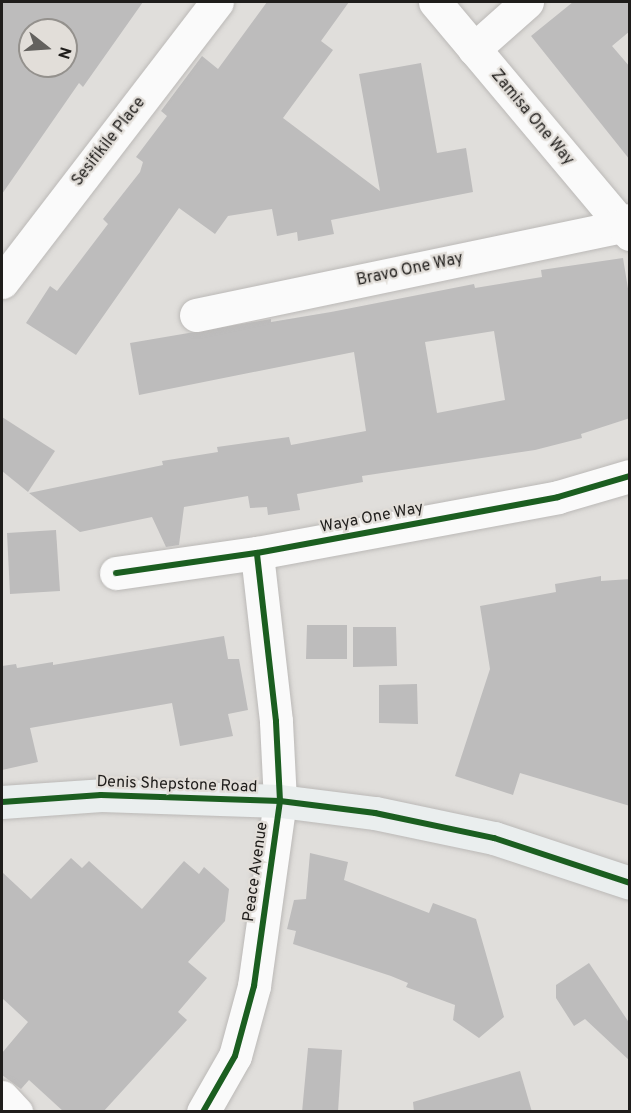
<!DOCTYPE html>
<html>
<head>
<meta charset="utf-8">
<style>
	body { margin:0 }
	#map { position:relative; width:631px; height:1113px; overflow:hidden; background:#e0dedb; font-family:Overpass,sans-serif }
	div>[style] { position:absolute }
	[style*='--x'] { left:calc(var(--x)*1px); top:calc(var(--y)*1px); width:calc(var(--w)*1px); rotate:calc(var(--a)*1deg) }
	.building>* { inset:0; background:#bdbcbc }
	.roads { filter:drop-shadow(0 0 2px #bbb9b7) drop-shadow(0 0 2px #bbb9b7) }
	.street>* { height:33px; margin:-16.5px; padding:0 16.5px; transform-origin:16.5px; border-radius:16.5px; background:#fafafa }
	.secondary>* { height:33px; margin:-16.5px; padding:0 16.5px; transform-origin:16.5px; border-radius:16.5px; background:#eaeeee }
	.cycleway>* { height:6px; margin:-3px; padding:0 3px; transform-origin:3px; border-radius:3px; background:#1b5e20 }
	span { translate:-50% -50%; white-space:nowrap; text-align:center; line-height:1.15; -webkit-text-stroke:4.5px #e2ded9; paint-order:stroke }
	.street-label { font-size:16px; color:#1f1d1b }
	.frame { position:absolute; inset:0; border:3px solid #1f1d1b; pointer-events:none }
	.north { position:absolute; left:18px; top:18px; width:60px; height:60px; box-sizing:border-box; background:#e2ded9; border:2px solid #94918d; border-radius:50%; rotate:107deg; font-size:16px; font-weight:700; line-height:24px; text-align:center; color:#1f1d1b }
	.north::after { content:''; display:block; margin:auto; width:21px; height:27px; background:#63615e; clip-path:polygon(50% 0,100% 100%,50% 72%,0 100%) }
</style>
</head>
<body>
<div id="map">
	<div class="building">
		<i style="clip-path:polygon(evenodd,2px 2px,143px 2px,83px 87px,79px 83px,2px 194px,2px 2px,30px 30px,66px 30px,66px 66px,30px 66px,30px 30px)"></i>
		<i style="clip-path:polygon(267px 2px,349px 2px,321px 41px,333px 50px,283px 118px,380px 191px,359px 74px,421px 63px,437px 153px,466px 148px,473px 192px,331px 220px,334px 234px,298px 241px,297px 232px,277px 236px,272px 209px,228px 216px,215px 234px,179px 208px,76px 355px,26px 323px,50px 286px,57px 291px,108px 224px,103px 219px,140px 172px,143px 162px,136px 157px,167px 116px,161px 111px,202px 56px,218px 69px)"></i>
		<i style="clip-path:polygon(573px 2px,630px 2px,630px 31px,612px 46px,630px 67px,630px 160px,531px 36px)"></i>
		<i style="clip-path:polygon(evenodd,623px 258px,630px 301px,630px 418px,581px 434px,582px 438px,535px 450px,362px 476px,363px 482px,297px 494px,300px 510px,268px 515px,267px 507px,250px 508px,248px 496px,184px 507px,179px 545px,166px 547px,152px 517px,80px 532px,29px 493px,163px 465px,162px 461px,218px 452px,217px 447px,289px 437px,291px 445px,366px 431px,354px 352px,139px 395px,130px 343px,271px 319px,271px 322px,331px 312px,474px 284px,475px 288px,542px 277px,541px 270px,623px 258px,494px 331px,505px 400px,437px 413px,425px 342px,494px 331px)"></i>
		<i style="clip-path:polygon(2px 417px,55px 451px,28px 492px,2px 471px)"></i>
		<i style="clip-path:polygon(56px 530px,60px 591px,10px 594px,7px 533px)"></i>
		<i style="clip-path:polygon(601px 576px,601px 581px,630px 579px,630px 806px,520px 773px,513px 795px,455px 776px,490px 669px,480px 606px,556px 592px,555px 584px)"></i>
		<i style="clip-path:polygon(307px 625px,347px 625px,347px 659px,306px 659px)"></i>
		<i style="clip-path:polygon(353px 627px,396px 627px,397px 666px,353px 667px)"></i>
		<i style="clip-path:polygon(224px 636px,228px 659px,239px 659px,248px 710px,228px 714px,233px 736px,180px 746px,172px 703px,30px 728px,38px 762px,2px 770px,2px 666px,16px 664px,17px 668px,53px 662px,53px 665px)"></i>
		<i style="clip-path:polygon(417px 684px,418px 724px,379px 723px,379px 685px)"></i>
		<i style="clip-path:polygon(310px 853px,348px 862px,344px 880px,429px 913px,433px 903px,476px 919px,504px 1017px,479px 1038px,453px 1020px,455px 1005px,406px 987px,408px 983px,391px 976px,293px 944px,296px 931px,287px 929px,294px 900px,306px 899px)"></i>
		<i style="clip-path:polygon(71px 858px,82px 868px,89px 861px,142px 909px,184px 861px,199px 874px,204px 867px,229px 889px,225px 921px,188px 962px,207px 978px,178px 1012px,187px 1020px,103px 1112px,64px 1112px,29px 1080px,21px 1089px,2px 1075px,2px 1053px,28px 1022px,2px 998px,2px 872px,31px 899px)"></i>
		<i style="clip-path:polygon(589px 963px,630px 1024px,630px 1061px,585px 1019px,574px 1026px,556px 998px,556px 985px)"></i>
		<i style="clip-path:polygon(308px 1048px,342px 1050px,338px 1112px,302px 1112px)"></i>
		<i style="clip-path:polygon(520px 1071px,532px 1112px,414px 1112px,413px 1102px)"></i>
	</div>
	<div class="roads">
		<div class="street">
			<i style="--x:435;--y:2;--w:303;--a:50"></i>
			<i style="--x:474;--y:49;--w:71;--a:-41.6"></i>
			<i style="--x:2;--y:282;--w:353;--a:-52.5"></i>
			<i style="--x:196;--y:315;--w:436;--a:-11.8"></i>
			<i style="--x:623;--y:226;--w:9;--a:-41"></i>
			<i style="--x:116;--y:573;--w:142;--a:-8.1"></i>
			<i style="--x:257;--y:553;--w:306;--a:-10.5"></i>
			<i style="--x:558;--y:497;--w:75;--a:-16.3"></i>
			<i style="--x:2;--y:1097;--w:21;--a:47"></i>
			<i style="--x:203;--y:1112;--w:64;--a:-60.3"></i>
			<i style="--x:235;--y:1056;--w:73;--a:-74.8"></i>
			<i style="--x:254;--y:986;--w:187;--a:-82"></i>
			<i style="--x:280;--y:801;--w:80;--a:-92.9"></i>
			<i style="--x:276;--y:721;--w:169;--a:-96.5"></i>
		</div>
		<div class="secondary">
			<i style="--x:2;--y:802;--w:99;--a:-4"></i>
			<i style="--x:101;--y:795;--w:179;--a:1.9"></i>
			<i style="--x:280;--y:801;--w:96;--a:7.2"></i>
			<i style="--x:375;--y:813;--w:122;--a:11.9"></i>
			<i style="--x:494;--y:838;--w:143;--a:18.3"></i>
		</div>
	</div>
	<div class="cycleway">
		<i style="--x:116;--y:573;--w:142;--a:-8.1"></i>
		<i style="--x:257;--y:553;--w:306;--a:-10.5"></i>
		<i style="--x:558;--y:497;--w:75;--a:-16.3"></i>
		<i style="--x:2;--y:802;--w:99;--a:-4"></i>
		<i style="--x:101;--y:795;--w:179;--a:1.9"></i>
		<i style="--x:280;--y:801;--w:96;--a:7.2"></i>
		<i style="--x:375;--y:813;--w:122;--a:11.9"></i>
		<i style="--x:494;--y:838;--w:143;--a:18.3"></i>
		<i style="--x:203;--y:1112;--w:64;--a:-60.3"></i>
		<i style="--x:235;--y:1056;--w:73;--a:-74.8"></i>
		<i style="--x:254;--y:986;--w:187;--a:-82"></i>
		<i style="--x:280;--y:801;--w:80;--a:-92.9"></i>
		<i style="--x:276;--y:721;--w:169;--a:-96.5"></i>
	</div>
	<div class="street-label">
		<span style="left:532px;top:118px;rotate:50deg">Zamisa One Way</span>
		<span style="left:109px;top:142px;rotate:-52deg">Sesifikile Place</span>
		<span style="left:410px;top:270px;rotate:-12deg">Bravo One Way</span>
		<span style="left:372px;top:518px;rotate:-11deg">Waya One Way</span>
		<span style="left:177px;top:785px;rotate:2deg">Denis Shepstone Road</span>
		<span style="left:256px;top:872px;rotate:-82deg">Peace Avenue</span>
	</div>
	<div class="frame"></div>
	<div class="north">N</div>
</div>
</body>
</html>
